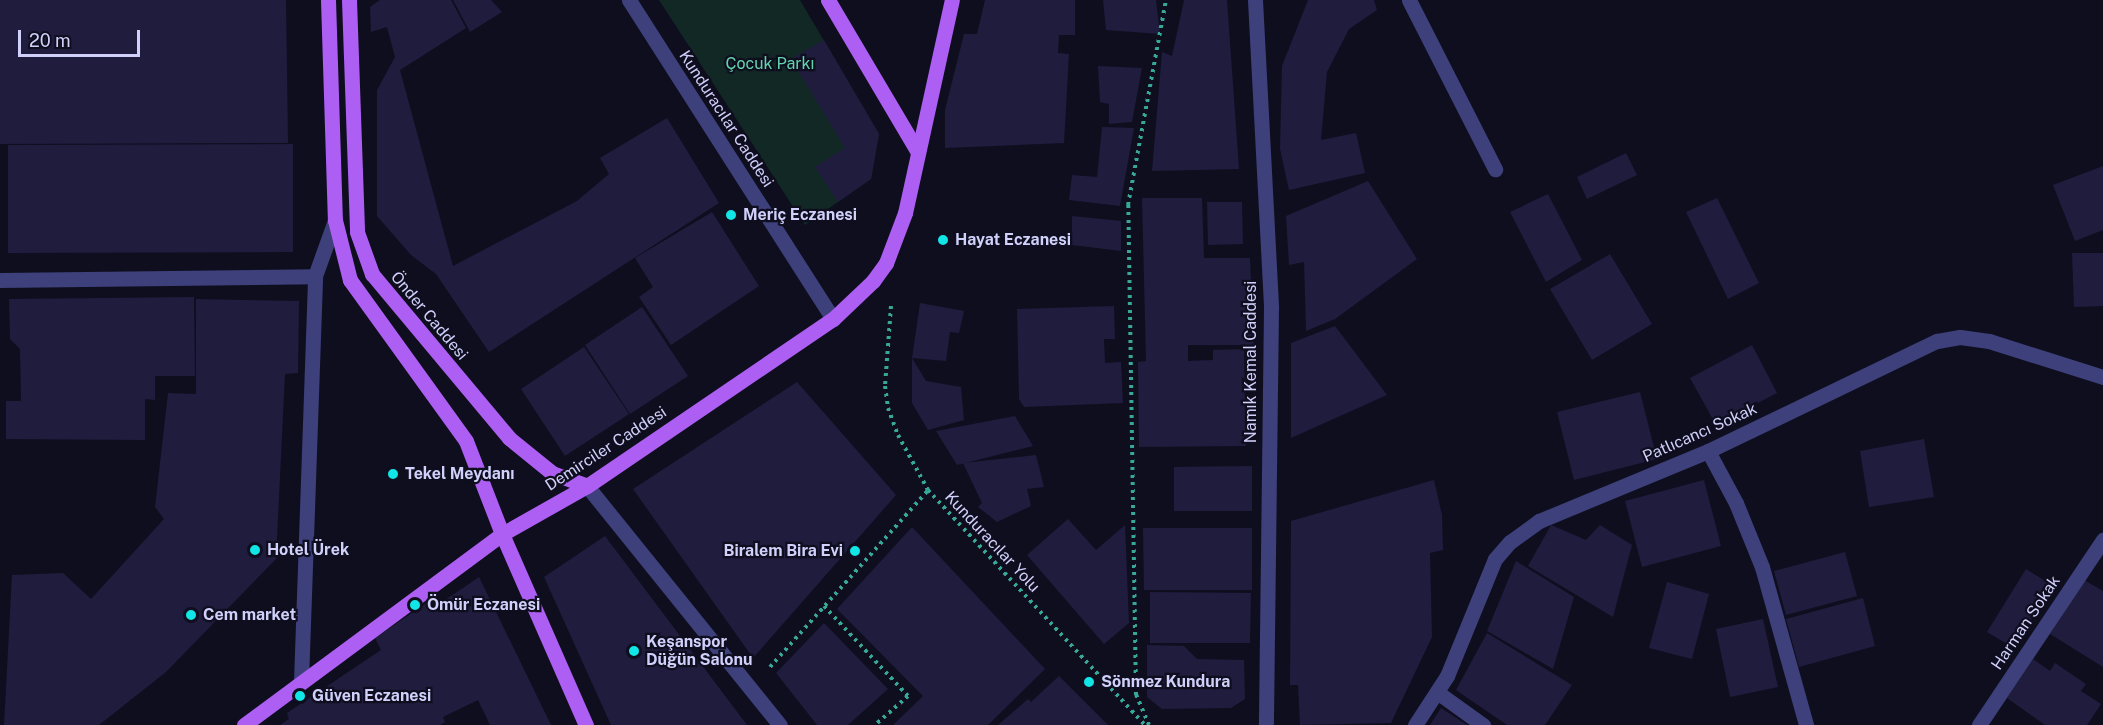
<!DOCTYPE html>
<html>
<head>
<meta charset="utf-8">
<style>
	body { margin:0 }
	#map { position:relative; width:2103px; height:725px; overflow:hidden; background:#0f0e1f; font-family:"Public Sans",sans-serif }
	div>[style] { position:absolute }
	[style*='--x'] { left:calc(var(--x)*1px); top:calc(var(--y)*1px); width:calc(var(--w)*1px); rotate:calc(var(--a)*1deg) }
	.green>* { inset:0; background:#122825 }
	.building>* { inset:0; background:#1f1c3e }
	.path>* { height:4px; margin-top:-2px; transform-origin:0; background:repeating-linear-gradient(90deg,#37a897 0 3px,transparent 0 7.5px) }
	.minor>* { height:15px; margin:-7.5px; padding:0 7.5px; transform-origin:7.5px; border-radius:7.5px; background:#3d407a }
	.major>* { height:15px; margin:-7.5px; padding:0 7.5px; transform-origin:7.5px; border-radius:7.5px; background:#ad5ff3 }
	.dots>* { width:16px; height:16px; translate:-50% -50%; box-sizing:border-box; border:3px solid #0f0e1f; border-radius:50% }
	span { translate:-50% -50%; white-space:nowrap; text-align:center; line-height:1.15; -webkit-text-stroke:4.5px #0f0e1f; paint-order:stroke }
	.park-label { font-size:16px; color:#62d5ad }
	.street-label { font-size:16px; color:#d0d0fb }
	.poi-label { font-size:16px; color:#d0d0fb; font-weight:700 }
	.left { translate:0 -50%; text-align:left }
	.right { translate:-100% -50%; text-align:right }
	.scale { position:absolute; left:18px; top:30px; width:122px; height:27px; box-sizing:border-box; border:3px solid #d0d0fb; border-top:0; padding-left:8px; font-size:18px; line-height:21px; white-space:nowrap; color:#d0d0fb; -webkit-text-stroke:4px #0f0e1f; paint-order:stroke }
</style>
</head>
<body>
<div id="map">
	<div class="green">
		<i style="clip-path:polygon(659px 0,800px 0,879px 134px,871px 179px,805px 225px)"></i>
	</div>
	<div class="building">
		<i style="clip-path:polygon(0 0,286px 0,288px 143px,0 144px)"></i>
		<i style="clip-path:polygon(380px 0,451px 0,466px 28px,400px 70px,453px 266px,577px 201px,609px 174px,600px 158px,667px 118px,719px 203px,489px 352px,436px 274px,411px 255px,377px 216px,377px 90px,395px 57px,387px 27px,371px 32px,370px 7px)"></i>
		<i style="clip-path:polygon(453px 0,491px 0,502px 12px,470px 32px)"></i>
		<i style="clip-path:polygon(985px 0,1075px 0,1075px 35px,1059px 35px,1058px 53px,1069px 54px,1064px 143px,945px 148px,945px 110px,964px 34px,977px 34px)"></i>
		<i style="clip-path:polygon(1103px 0,1156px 0,1160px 34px,1106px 30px)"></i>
		<i style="clip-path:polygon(1184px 0,1227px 0,1239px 169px,1152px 171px,1162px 52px,1172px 56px)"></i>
		<i style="clip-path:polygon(1308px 0,1374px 0,1377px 10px,1349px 29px,1327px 72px,1321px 140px,1356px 133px,1365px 173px,1289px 190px,1280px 149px,1282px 66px)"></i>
		<i style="clip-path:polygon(824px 40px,879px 134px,871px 179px,838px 202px,815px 167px,845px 148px,791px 59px)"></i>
		<i style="clip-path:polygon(1098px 66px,1142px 68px,1132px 122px,1109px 124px,1109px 104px,1100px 102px)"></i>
		<i style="clip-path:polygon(1102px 127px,1134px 128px,1120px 206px,1069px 200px,1072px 175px,1097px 177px)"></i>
		<i style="clip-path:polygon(293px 144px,293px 252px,8px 253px,8px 145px)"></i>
		<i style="clip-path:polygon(1626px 153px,1637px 175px,1587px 199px,1577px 177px)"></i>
		<i style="clip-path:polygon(2103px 166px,2103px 230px,2075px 241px,2053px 185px)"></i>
		<i style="clip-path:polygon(1368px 181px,1417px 259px,1335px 319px,1306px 331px,1304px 262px,1289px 265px,1286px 216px)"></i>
		<i style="clip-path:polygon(1548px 194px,1582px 260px,1546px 282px,1510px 212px)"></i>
		<i style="clip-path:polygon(1142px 198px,1202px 198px,1204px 258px,1250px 258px,1254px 345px,1188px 345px,1188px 361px,1213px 360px,1213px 350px,1244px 349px,1246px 446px,1139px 447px,1138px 362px,1146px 361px)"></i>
		<i style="clip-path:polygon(1717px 198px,1759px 283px,1728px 299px,1686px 212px)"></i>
		<i style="clip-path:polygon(1207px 202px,1242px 202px,1243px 244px,1208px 245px)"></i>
		<i style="clip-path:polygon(712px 212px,759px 286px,671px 345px,639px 297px,653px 287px,635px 258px)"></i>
		<i style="clip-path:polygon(1072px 216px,1121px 221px,1121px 251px,1072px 245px)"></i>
		<i style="clip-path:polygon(2072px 253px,2103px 253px,2103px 306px,2074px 307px)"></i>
		<i style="clip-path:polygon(1610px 254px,1652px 324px,1592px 360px,1550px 289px)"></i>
		<i style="clip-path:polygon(194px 297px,195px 376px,155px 376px,155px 400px,145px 399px,145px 440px,6px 439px,6px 401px,21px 401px,20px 349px,10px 339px,9px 299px)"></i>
		<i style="clip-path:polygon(196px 299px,299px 301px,298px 373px,285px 374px,276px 559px,166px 672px,99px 725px,4px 725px,12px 575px,63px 573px,91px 599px,164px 519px,155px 507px,168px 393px,196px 394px)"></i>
		<i style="clip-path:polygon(920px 303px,964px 311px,959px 333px,950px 332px,946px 361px,912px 358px,926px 381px,961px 387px,964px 420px,928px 430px,912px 403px,912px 358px)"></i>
		<i style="clip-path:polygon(1114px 306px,1115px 339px,1104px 339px,1105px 363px,1121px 362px,1123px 403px,1024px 407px,1019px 399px,1017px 309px)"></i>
		<i style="clip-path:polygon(642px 307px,688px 376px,630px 414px,585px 345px)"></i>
		<i style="clip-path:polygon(1335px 326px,1387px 395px,1291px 438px,1291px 343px)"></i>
		<i style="clip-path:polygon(1752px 345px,1777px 393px,1716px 425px,1690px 378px)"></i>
		<i style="clip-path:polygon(584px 347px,629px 414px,565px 456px,521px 389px)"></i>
		<i style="clip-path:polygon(797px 382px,896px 495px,753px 658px,633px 489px)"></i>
		<i style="clip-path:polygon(1640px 392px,1657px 459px,1574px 480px,1557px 412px)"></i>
		<i style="clip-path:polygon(1015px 416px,1033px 446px,957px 465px,936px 431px)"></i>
		<i style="clip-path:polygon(1924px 439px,1934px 497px,1869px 507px,1860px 451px)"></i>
		<i style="clip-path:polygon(1036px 455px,1044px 487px,1027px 489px,1031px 506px,997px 522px,978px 507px,982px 503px,963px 463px)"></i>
		<i style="clip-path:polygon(1252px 466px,1252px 511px,1174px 511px,1174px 467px)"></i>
		<i style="clip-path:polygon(1434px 480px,1442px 515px,1443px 550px,1430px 553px,1432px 637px,1391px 723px,1300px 725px,1298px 685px,1290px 685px,1291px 521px)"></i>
		<i style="clip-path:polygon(1704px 480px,1721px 546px,1642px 567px,1625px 501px)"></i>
		<i style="clip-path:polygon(1068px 519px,1096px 550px,1125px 525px,1129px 623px,1104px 644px,1027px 555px)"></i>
		<i style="clip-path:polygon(1551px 525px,1586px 540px,1600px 525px,1632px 545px,1613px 617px,1528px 566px)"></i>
		<i style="clip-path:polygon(912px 527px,1045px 669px,988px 725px,893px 725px,923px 696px,837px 609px)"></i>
		<i style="clip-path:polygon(1143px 528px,1252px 528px,1252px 590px,1144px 590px)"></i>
		<i style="clip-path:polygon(605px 536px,747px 725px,611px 725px,544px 577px)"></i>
		<i style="clip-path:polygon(1845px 552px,1857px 596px,1786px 615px,1774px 571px)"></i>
		<i style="clip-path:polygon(1516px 561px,1574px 597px,1553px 669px,1487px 631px)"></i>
		<i style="clip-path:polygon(2026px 569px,2052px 585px,2014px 648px,1987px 632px)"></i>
		<i style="clip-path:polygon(479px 577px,551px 725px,490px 725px,478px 700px,443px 717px,445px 722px,440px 725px,280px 725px,289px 719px,287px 713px,381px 650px,375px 638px,428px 602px,432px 609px)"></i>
		<i style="clip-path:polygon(2084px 580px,2103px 591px,2103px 667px,2050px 634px)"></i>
		<i style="clip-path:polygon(1667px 582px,1709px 594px,1692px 659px,1649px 648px)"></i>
		<i style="clip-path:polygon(1150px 592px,1251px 593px,1250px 643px,1150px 643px)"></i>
		<i style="clip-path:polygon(1863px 598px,1875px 646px,1799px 667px,1786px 619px)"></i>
		<i style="clip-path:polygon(1763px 619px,1778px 687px,1730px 697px,1716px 629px)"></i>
		<i style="clip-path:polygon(824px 623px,888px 689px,848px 725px,817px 725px,776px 673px)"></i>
		<i style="clip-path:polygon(1487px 633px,1572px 685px,1545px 725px,1507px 725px,1456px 690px)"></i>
		<i style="clip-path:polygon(1147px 645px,1184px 646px,1197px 659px,1244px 660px,1245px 699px,1231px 708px,1162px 709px,1147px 697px)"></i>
		<i style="clip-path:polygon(2033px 659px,2050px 671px,2055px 663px,2086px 684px,2081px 691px,2101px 704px,2087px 725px,2045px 725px,2007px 698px)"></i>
		<i style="clip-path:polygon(1059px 676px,1108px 725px,998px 725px,1028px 699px,1031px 702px)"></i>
		<i style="clip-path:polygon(1441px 708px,1467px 725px,1430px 725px)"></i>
	</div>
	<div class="path">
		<i style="--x:891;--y:306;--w:80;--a:94.3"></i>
		<i style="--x:885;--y:386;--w:22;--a:82"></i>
		<i style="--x:888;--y:408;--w:29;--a:70"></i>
		<i style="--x:898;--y:435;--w:63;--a:61.4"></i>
		<i style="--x:824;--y:606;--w:123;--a:47"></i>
		<i style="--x:908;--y:696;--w:44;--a:138.7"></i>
		<i style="--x:770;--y:667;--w:237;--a:-48.2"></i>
		<i style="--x:928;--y:490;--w:320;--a:47.3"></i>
		<i style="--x:1149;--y:725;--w:33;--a:-113"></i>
		<i style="--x:1136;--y:695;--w:490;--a:-90.9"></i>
		<i style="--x:1128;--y:205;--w:208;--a:-79.5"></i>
	</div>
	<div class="minor">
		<i style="--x:629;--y:0;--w:379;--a:57.4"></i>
		<i style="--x:1255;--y:0;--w:308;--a:87"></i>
		<i style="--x:1271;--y:308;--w:417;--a:90.7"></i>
		<i style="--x:1409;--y:0;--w:190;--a:63"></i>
		<i style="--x:0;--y:280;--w:315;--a:-0.7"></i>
		<i style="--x:1708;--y:451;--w:59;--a:61.7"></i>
		<i style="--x:1736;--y:503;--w:69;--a:67.9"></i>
		<i style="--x:1762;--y:567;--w:164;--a:74.4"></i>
		<i style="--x:587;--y:486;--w:307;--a:51.1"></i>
		<i style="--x:301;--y:681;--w:405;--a:-88"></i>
		<i style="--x:315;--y:276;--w:59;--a:-70.3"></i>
		<i style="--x:1437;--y:692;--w:57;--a:35.7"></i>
		<i style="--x:1415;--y:725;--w:59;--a:-56.9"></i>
		<i style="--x:1447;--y:676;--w:126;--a:-67.7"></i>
		<i style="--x:1495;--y:559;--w:23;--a:-49"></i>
		<i style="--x:1510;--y:542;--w:36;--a:-36"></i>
		<i style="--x:1539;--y:521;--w:183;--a:-22.5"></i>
		<i style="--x:1708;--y:451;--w:254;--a:-25.7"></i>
		<i style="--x:1937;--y:341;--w:23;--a:-10"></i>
		<i style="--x:1960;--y:337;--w:29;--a:8"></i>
		<i style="--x:1989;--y:341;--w:120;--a:17.5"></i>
		<i style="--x:1979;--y:725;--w:223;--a:-56.2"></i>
	</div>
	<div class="major">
		<i style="--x:328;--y:0;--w:220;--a:88.2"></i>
		<i style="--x:335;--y:220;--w:62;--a:76"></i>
		<i style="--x:350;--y:280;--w:198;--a:54.2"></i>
		<i style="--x:466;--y:441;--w:100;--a:68.8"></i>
		<i style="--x:502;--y:534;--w:209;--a:66.3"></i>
		<i style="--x:349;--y:0;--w:232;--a:88"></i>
		<i style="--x:357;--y:232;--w:45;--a:70.3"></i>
		<i style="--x:372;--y:274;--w:214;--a:50.1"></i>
		<i style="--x:509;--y:438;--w:55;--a:39.1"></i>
		<i style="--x:552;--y:473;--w:37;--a:20"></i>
		<i style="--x:828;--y:0;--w:177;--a:59.4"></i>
		<i style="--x:244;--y:725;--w:321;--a:-36.5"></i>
		<i style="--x:502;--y:534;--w:98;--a:-29.5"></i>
		<i style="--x:587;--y:486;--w:297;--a:-34.2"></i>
		<i style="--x:833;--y:319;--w:55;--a:-43.5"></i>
		<i style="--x:873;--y:281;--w:22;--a:-54"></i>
		<i style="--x:886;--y:263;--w:53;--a:-69.2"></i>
		<i style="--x:905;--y:213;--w:218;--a:-77.6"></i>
	</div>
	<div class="dots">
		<i style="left:731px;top:215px;background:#11e5e6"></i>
		<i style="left:943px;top:240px;background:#11e5e6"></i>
		<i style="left:393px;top:474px;background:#11e5e6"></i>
		<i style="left:255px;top:550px;background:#11e5e6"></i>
		<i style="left:855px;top:551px;background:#11e5e6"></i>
		<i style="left:415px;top:605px;background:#11e5e6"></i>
		<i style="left:191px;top:615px;background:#11e5e6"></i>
		<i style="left:634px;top:651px;background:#11e5e6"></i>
		<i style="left:1089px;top:682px;background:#11e5e6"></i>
		<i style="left:300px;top:696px;background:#11e5e6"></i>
	</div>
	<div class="park-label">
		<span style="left:770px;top:64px">Çocuk Parkı</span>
	</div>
	<div class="street-label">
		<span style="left:726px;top:119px;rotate:57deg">Kunduracılar Caddesi</span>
		<span style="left:429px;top:316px;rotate:50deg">Önder Caddesi</span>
		<span style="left:1251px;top:362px;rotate:-90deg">Namık Kemal Caddesi</span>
		<span style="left:1700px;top:433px;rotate:-24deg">Patlıcancı Sokak</span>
		<span style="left:606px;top:449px;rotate:-33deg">Demirciler Caddesi</span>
		<span style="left:992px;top:542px;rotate:47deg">Kunduracılar Yolu</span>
		<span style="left:2026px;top:623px;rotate:-56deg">Harman Sokak</span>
	</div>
	<div class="poi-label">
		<span class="left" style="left:743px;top:215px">Meriç Eczanesi</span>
		<span class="left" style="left:955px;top:240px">Hayat Eczanesi</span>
		<span class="left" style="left:405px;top:474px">Tekel Meydanı</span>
		<span class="left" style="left:267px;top:550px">Hotel Ürek</span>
		<span class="right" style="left:843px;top:551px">Biralem Bira Evi</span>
		<span class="left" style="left:427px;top:605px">Ömür Eczanesi</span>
		<span class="left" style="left:203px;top:615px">Cem market</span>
		<span class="left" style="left:646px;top:651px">Keşanspor<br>Düğün Salonu</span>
		<span class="left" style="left:1101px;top:682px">Sönmez Kundura</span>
		<span class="left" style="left:312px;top:696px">Güven Eczanesi</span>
	</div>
	<div class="scale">20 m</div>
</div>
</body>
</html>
